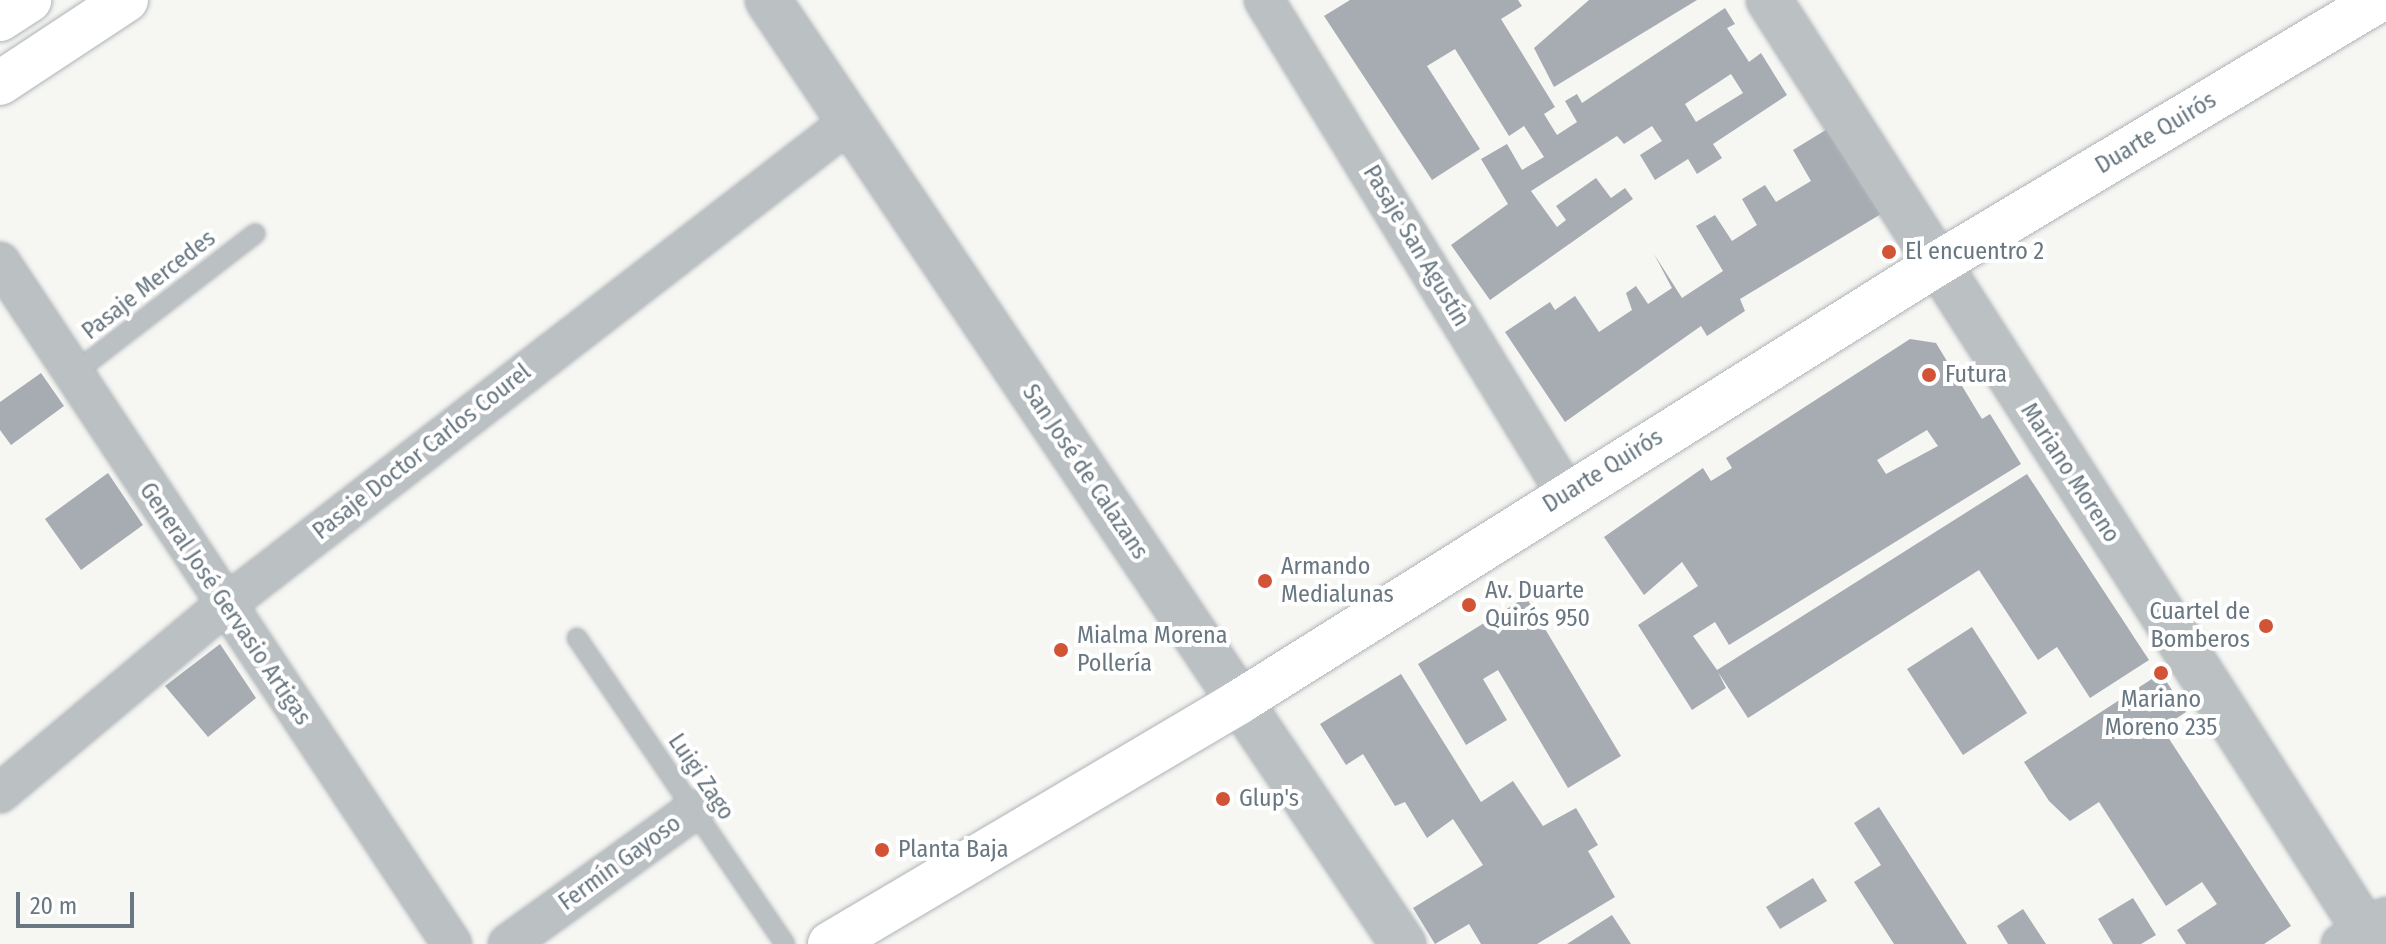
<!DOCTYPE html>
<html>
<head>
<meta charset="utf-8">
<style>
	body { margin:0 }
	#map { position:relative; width:2386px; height:944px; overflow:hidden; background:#f6f6f3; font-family:"Fira Sans Condensed",sans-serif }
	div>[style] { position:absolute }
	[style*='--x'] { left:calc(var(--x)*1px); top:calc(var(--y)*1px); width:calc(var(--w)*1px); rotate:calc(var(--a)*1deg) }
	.building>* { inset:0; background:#a6acb2 }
	.roads { filter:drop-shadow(0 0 2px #aeb4b8) drop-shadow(0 0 2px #aeb4b8) }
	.service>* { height:18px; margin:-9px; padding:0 9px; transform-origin:9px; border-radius:9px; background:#bbc0c3 }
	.minor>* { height:38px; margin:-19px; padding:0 19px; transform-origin:19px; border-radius:19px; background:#bbc0c3 }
	.tertiary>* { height:44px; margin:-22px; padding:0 22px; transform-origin:22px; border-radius:22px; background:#bbc0c3 }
	.secondary>* { height:44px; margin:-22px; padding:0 22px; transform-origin:22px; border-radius:22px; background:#fff }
	.primary>* { height:44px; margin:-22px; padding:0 22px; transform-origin:22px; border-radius:22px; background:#fff }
	.dots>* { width:22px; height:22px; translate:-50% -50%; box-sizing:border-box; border:4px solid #fff; border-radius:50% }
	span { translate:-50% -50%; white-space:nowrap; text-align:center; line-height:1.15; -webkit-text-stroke:8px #fff; paint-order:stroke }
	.street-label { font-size:24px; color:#687781 }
	.poi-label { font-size:24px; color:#687781 }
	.left { translate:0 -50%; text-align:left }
	.right { translate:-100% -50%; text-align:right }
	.scale { position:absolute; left:16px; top:892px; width:118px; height:36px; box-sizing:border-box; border:4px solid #687781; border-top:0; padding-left:10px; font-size:24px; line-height:28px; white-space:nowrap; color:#687781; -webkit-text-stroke:6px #fff; paint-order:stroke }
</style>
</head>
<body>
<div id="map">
	<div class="building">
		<i style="clip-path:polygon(evenodd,1350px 0,1518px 0,1522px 6px,1501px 19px,1555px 107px,1544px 114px,1557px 135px,1577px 122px,1565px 101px,1577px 94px,1582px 103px,1725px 8px,1735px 24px,1727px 28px,1749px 62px,1761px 53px,1787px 95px,1713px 144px,1722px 158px,1697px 174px,1688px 159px,1655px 180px,1640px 155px,1662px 141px,1652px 126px,1624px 144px,1617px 136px,1531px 191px,1557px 227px,1566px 220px,1556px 206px,1596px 178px,1611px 198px,1625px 188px,1633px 199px,1490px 300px,1451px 245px,1508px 204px,1481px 159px,1507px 144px,1522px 170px,1544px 157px,1524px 126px,1509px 136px,1455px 49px,1427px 66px,1480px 149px,1432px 180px,1324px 16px,1350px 0,1731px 74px,1743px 93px,1696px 122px,1685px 104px,1731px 74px)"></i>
		<i style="clip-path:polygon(1589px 0,1697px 0,1554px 87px,1534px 48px)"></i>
		<i style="clip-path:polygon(1829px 128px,1881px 214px,1740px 299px,1745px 311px,1707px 336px,1701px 326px,1565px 422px,1505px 332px,1550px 302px,1555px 310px,1575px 296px,1599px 332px,1632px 310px,1626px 293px,1636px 286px,1648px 304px,1672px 288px,1654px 254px,1682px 298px,1723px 271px,1696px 226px,1715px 215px,1732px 241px,1757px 225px,1742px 199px,1765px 185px,1776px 202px,1811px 181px,1793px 150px)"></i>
		<i style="clip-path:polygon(evenodd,1910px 339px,1936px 343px,1982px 419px,1990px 414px,2021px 464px,1729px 645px,1715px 622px,1693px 636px,1717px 670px,2027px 474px,2149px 660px,2090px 698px,2057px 647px,2038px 660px,1979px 570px,1748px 718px,1718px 672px,1726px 688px,1692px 710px,1638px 625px,1698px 586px,1682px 562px,1644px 595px,1604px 537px,1703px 468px,1711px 481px,1732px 468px,1726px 458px,1910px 339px,1927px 430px,1938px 446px,1886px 474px,1877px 460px,1927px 430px)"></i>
		<i style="clip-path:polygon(41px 373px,64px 406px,11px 445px,0 430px,0 402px)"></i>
		<i style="clip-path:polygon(108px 473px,143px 525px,81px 570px,45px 519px)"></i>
		<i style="clip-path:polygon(1526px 597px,1621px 756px,1568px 788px,1498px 670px,1483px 679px,1507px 720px,1466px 745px,1418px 664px)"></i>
		<i style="clip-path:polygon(1972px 627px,2027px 713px,1963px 755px,1907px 669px)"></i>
		<i style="clip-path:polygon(220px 644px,256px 698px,208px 737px,165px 686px)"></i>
		<i style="clip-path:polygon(2161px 673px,2186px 712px,2162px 728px,2291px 926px,2264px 944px,2186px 944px,2177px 930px,2217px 904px,2202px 882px,2166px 906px,2099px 802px,2070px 821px,2049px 801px,2024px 762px)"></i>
		<i style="clip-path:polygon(1401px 674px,1481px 802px,1513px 781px,1543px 826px,1576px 808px,1598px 845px,1588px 851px,1615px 897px,1537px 944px,1481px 944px,1469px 924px,1435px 944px,1413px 908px,1483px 865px,1453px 819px,1427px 838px,1405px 802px,1395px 806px,1363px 754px,1346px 765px,1320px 724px)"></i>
		<i style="clip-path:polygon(1879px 807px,1967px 944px,1894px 944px,1854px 882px,1881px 865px,1854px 823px)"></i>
		<i style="clip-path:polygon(1813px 878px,1827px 901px,1780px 929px,1766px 907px)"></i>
		<i style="clip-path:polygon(2133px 898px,2156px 935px,2141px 944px,2113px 944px,2098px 919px)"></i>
		<i style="clip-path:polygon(2023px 909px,2046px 944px,2008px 944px,1997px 926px)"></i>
		<i style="clip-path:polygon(1612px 915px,1631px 944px,1567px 944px)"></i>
	</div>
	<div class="roads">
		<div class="service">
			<i style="--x:73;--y:374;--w:230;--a:-37.6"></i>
			<i style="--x:577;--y:638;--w:370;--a:55.8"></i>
		</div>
		<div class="minor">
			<i style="--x:1264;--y:0;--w:578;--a:58.51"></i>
			<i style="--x:0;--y:262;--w:818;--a:56.47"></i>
			<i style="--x:0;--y:793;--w:292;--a:-39.9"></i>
			<i style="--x:224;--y:606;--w:793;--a:-37.72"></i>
			<i style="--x:508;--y:944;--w:229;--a:-35.8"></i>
			<i style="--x:2341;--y:944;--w:52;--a:-31"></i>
		</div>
		<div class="tertiary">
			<i style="--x:768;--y:0;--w:1138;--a:56.07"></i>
			<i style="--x:1769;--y:0;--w:1121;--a:57.34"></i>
		</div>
		<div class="secondary">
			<i style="--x:830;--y:944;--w:475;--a:-30.6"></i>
			<i style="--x:1239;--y:702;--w:824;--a:-32.11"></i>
			<i style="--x:1937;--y:264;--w:515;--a:-30.85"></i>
		</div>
		<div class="primary">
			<i style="--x:0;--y:19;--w:35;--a:-33"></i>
			<i style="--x:0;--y:83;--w:151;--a:-33.4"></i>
		</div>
	</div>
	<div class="dots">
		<i style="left:1889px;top:252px;background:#d25437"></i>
		<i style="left:1929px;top:375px;background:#d25437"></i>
		<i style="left:1265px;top:581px;background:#d25437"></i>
		<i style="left:1469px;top:605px;background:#d25437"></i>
		<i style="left:2266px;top:626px;background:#d25437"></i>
		<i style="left:1061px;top:650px;background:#d25437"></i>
		<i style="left:2161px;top:673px;background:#d25437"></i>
		<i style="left:1223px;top:799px;background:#d25437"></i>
		<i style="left:882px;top:850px;background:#d25437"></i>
	</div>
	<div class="street-label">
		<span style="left:2156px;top:133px;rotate:-31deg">Duarte Quirós</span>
		<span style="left:1416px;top:246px;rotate:59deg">Pasaje San Agustín</span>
		<span style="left:149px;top:285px;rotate:-38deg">Pasaje Mercedes</span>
		<span style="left:422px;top:452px;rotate:-38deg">Pasaje Doctor Carlos Courel</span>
		<span style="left:1603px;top:471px;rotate:-32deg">Duarte Quirós</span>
		<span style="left:1085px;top:472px;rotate:56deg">San José de Calazans</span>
		<span style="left:2070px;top:473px;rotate:57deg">Mariano Moreno</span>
		<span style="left:225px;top:604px;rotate:56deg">General José Gervasio Artigas</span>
		<span style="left:701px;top:777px;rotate:56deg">Luigi Zago</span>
		<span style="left:620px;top:863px;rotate:-36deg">Fermín Gayoso</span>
	</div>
	<div class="poi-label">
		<span class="left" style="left:1905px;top:252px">El encuentro 2</span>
		<span class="left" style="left:1945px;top:375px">Futura</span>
		<span class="left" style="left:1281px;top:581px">Armando<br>Medialunas</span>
		<span class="left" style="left:1485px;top:605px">Av. Duarte<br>Quirós 950</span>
		<span class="right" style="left:2250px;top:626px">Cuartel de<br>Bomberos</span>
		<span class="left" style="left:1077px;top:650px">Mialma Morena<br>Pollería</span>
		<span style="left:2161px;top:714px">Mariano<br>Moreno 235</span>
		<span class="left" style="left:1239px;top:799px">Glup's</span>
		<span class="left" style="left:898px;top:850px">Planta Baja</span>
	</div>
	<div class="scale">20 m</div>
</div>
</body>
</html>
